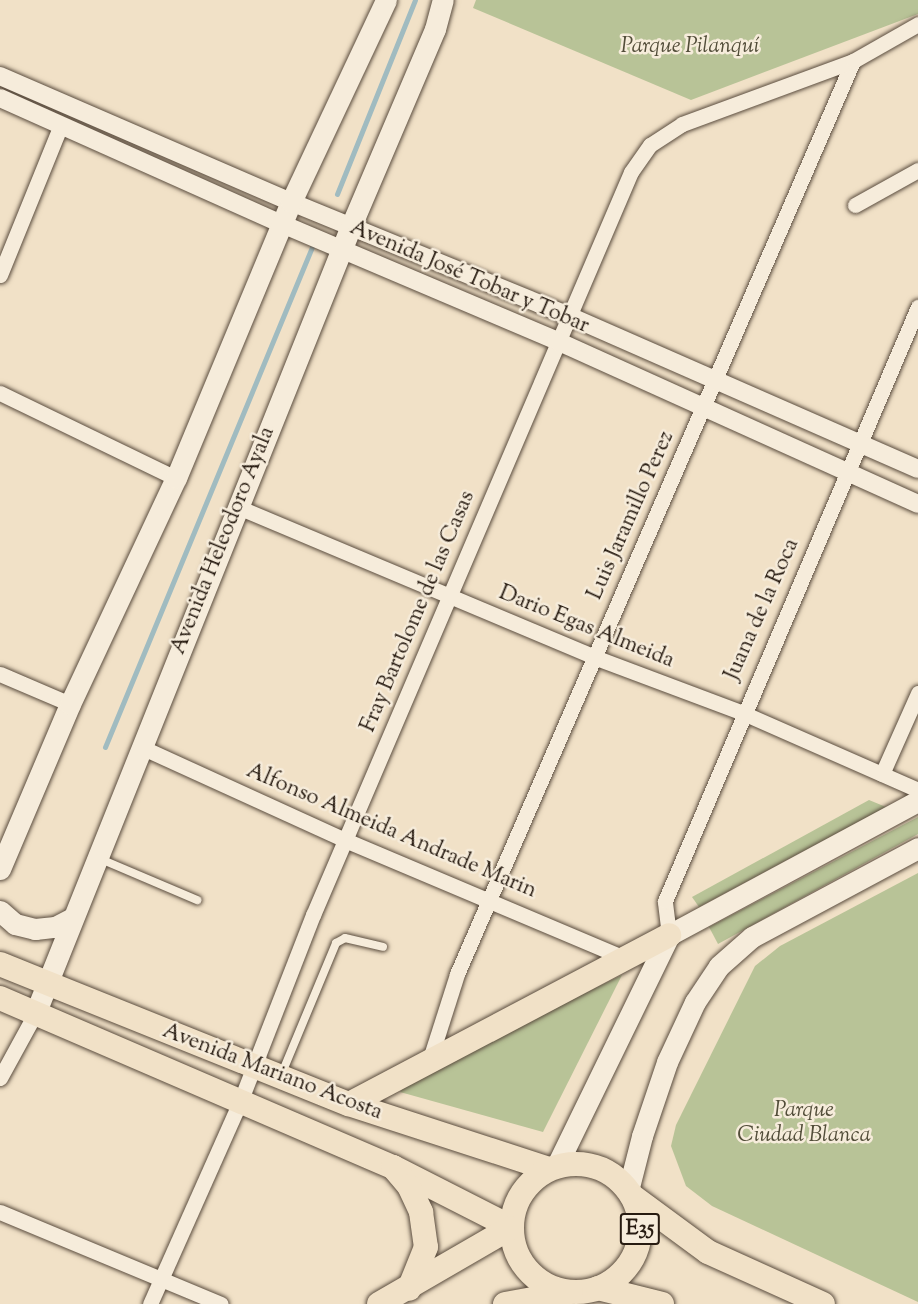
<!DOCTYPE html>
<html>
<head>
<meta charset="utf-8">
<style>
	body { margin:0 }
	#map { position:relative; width:918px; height:1304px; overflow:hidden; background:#f1e1c7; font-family:"Sorts Mill Goudy",serif }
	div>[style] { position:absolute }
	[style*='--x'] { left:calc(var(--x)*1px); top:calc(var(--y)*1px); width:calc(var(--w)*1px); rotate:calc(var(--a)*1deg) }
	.green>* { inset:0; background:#b8c397 }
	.stream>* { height:5px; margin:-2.5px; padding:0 2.5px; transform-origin:2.5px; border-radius:2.5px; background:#a0bbc0 }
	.roads { filter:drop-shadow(0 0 2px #5a4c3e) drop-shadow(0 0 2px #5a4c3e) }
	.service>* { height:8px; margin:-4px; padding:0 4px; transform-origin:4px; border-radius:4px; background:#f6ecdb }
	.minor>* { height:15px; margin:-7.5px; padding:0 7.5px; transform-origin:7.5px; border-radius:7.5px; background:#f6ecdb }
	.tertiary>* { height:18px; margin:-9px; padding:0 9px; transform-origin:9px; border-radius:9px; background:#f6ecdb }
	.secondary>* { height:21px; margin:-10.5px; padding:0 10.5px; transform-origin:10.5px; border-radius:10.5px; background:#f6ecdb }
	.primary>* { height:24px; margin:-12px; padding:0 12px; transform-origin:12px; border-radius:12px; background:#f1e1c7 }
	.trunk>* { height:24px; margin:-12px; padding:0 12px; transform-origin:12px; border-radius:12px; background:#f1e1c7 }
	.trunk>.ring { margin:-12px; padding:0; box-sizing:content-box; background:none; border:24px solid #f1e1c7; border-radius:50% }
	span { translate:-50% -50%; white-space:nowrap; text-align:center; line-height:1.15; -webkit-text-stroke:5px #f6ecdb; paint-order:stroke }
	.shield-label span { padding:2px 4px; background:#f6ecdb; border:2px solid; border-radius:4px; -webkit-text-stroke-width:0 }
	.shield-label { font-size:21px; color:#271b11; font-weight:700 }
	.park-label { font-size:22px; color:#524d39; font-style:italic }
	.street-label { font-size:22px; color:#271b11 }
</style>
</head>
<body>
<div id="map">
	<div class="green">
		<i style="clip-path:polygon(476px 0,918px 0,918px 14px,691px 100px,473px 8px)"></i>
		<i style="clip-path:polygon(869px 800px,886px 807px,699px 907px,692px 897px)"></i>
		<i style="clip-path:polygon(918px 817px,918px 834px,718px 944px,709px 927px)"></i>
		<i style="clip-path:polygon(918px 873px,918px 1302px,712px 1206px,686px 1186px,671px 1146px,676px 1125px,755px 966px,780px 946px)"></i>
		<i style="clip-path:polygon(622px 975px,543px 1132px,400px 1092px,407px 1080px)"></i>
	</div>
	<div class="stream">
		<i style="--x:337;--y:194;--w:209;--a:-68.1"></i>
		<i style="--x:105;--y:747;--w:541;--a:-67.51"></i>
	</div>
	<div class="roads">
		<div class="service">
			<i style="--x:98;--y:858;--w:108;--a:23"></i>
			<i style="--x:282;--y:1073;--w:141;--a:-67.4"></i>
			<i style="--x:336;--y:943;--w:10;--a:-29"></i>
			<i style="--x:345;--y:938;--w:39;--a:13"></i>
		</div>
		<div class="minor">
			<i style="--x:855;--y:205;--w:72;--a:-29.1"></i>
			<i style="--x:0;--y:275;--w:162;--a:-67.9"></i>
			<i style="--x:0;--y:393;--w:195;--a:25.8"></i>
			<i style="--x:238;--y:507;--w:386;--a:22.8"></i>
			<i style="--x:594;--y:657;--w:159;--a:20.6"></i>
			<i style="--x:743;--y:713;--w:191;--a:23.7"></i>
			<i style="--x:0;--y:674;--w:76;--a:23.2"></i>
			<i style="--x:141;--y:747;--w:224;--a:24.5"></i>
			<i style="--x:345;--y:840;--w:303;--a:22.9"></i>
			<i style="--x:882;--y:774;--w:89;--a:-66"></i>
			<i style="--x:669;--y:935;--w:34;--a:-97"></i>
			<i style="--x:665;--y:901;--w:646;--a:-66.93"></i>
			<i style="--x:429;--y:1062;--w:92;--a:-72.3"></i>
			<i style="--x:457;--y:974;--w:995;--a:-66.55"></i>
			<i style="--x:0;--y:1078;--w:73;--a:-61.3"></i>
			<i style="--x:0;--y:1212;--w:239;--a:22.6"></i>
			<i style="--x:150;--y:1304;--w:221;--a:-66"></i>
			<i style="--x:240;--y:1102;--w:201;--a:-68.7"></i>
			<i style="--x:313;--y:915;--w:808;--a:-66.83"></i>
			<i style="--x:631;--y:172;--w:33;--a:-55"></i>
			<i style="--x:650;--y:145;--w:38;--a:-33"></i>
			<i style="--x:682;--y:124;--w:182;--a:-20.2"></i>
			<i style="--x:853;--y:61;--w:75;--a:-29.6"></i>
		</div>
		<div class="tertiary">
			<i style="--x:0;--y:76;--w:317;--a:23.4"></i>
			<i style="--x:291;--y:202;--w:298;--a:22.3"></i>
			<i style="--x:567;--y:315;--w:383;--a:23.7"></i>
			<i style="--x:0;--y:98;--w:309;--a:24.1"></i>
			<i style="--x:282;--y:224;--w:299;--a:23"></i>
			<i style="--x:557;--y:341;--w:396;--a:24.3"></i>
		</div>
		<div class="secondary">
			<i style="--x:0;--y:869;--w:179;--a:-67"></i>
			<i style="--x:70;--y:704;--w:250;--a:-64.9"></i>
			<i style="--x:176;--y:478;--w:299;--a:-67.4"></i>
			<i style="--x:291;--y:202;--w:223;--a:-64.8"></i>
			<i style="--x:0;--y:911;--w:20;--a:41"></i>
			<i style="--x:15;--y:924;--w:21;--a:14"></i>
			<i style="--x:35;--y:929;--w:20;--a:-6"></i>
			<i style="--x:55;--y:927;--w:20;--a:-27"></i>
			<i style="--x:35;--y:1014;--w:849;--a:-68.15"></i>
			<i style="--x:351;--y:226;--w:214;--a:-66.9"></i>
			<i style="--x:435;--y:29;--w:30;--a:-75"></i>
			<i style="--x:556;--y:1167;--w:258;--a:-64"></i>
			<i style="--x:669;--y:935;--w:283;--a:-28.3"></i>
			<i style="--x:628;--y:1191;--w:57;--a:-75.7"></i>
			<i style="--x:642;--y:1136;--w:78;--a:-71.3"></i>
			<i style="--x:667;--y:1062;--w:66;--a:-65"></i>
			<i style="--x:695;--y:1002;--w:43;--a:-56.3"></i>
			<i style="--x:719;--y:966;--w:44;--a:-41.3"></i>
			<i style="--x:752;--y:937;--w:188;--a:-28.2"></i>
		</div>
		<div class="primary">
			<i style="--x:0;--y:964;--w:376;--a:21.9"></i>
			<i style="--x:349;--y:1104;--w:210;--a:18"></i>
			<i style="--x:0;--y:998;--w:428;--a:23.3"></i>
			<i style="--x:393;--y:1167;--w:130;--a:27"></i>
			<i style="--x:349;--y:1104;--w:362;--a:-27.8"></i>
		</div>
		<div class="trunk">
			<i class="ring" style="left:512px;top:1164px;width:104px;height:104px"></i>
			<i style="--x:393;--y:1167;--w:25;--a:50"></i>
			<i style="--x:409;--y:1186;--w:29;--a:65"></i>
			<i style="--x:421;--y:1212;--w:35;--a:82"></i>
			<i style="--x:426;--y:1247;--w:45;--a:112"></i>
			<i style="--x:632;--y:1196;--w:94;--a:36.4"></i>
			<i style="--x:708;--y:1252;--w:126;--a:24.3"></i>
			<i style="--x:598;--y:1288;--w:66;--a:14"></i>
			<i style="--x:379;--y:1304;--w:151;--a:-30.1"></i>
			<i style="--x:505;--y:1304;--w:67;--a:-10.3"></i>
		</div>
	</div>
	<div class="shield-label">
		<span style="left:640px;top:1229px">E35</span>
	</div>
	<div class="park-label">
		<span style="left:690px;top:48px">Parque Pilanquí</span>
		<span style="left:804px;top:1124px">Parque<br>Ciudad Blanca</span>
	</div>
	<div class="street-label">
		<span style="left:469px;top:278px;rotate:23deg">Avenida José Tobar y Tobar</span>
		<span style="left:632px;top:516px;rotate:-66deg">Luis Jaramillo Perez</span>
		<span style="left:224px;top:541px;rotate:-68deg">Avenida Heleodoro Ayala</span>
		<span style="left:763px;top:610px;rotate:-66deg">Juana de la Roca</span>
		<span style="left:419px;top:612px;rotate:-67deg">Fray Bartolome de las Casas</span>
		<span style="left:586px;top:628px;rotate:22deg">Dario Egas Almeida</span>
		<span style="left:391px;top:832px;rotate:23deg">Alfonso Almeida Andrade Marin</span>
		<span style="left:272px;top:1073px;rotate:21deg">Avenida Mariano Acosta</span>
	</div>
</div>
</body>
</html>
